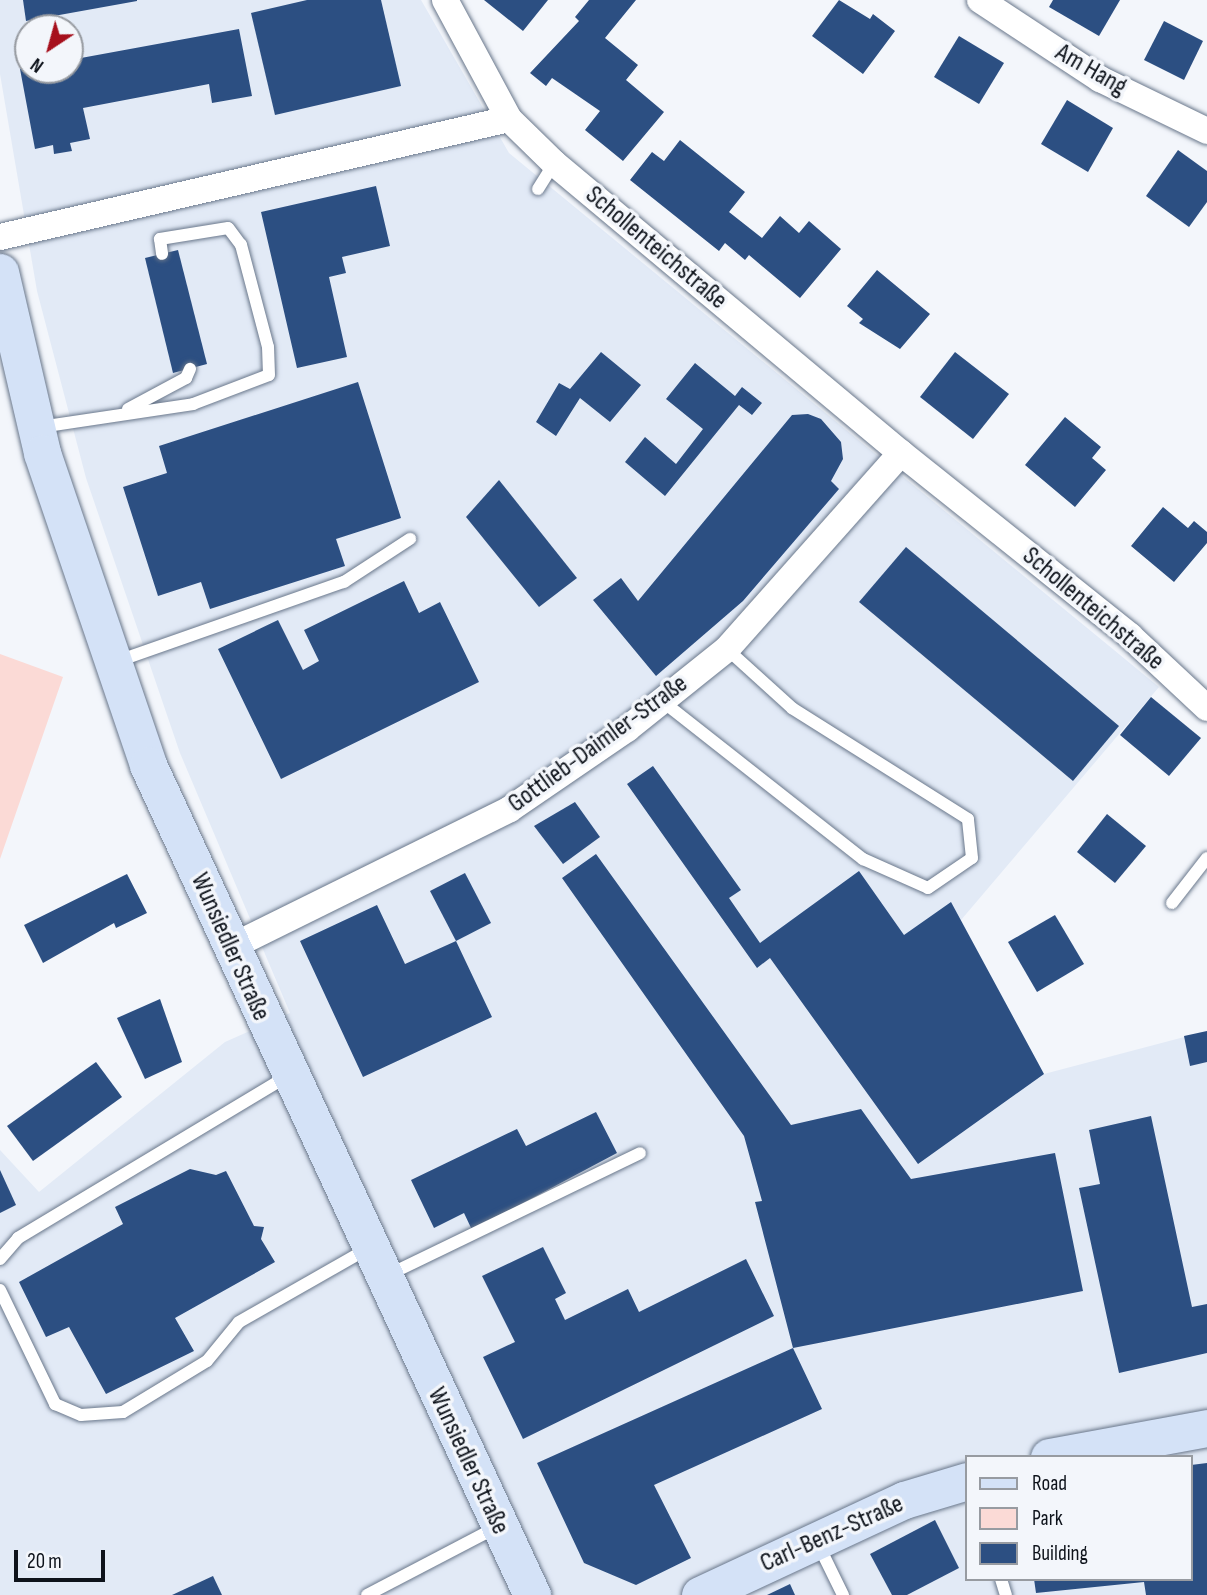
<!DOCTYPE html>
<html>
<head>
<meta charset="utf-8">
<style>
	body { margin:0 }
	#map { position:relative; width:1207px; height:1595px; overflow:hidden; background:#f3f6fb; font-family:"Sofia Sans Condensed",sans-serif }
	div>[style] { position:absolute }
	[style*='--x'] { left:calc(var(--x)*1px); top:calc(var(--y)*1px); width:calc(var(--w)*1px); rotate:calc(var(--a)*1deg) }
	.built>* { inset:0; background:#e2eaf6 }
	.green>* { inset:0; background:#fbdad6 }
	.building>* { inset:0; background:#2c4f82 }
	.roads { filter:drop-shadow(0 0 2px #69778b) drop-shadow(0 0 2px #69778b) }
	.lane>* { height:12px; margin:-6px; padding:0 6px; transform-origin:6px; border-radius:6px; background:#fff }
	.street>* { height:26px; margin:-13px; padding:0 13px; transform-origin:13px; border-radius:13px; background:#fff }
	.secondary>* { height:37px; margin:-18.5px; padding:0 18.5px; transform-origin:18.5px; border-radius:18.5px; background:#d4e2f7 }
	span { translate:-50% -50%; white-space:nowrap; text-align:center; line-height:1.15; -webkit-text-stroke:7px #f3f6fb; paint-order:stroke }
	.street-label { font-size:26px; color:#0e131b }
	.legend { position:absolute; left:965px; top:1455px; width:228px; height:126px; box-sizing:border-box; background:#f3f6fb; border:2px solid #979ba1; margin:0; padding:9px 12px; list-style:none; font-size:21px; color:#0e131b }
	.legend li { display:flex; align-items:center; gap:14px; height:35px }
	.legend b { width:35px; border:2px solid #979ba1 }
	.north { position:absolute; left:14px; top:14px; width:70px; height:70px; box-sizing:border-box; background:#f3f6fb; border:2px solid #979ba1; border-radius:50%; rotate:216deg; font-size:19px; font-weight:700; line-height:28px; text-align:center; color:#0e131b }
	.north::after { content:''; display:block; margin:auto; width:24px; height:32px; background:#a60f1c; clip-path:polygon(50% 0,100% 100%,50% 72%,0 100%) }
	.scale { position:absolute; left:14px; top:1550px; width:91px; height:32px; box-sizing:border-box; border:4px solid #0e131b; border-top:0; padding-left:9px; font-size:21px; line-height:24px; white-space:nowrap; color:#0e131b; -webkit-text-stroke:5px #f3f6fb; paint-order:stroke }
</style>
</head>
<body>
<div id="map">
	<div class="built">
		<i style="clip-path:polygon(evenodd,0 0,421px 0,509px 153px,1159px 687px,961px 920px,1044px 1074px,1207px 1031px,1207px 1595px,0 1595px,0 1150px,39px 1192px,225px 1042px,290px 1013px,180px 753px,86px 478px,37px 291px,0 74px,0 0,28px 28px,70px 28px,70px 70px,28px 70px,28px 28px,0 0,967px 1457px,1191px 1457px,1191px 1579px,967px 1579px,967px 1457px)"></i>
	</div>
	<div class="green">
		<i style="clip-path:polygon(0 654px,63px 677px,0 859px)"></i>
	</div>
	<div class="building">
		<i style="clip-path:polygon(23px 0,137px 0,137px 1px,26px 21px)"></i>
		<i style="clip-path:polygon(307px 0,381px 0,401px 86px,275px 115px,251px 13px)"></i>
		<i style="clip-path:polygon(484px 0,548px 0,523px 31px)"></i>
		<i style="clip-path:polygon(589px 0,636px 0,605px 38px,638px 65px,626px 80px,664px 112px,623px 161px,585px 130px,600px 111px,552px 78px,546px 86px,530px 73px,579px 21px,575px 17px)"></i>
		<i style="clip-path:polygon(839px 0,870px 19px,873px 14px,895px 31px,863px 74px,812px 36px)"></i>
		<i style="clip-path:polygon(1053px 0,1120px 0,1099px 36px,1049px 7px)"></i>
		<i style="clip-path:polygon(1164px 21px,1203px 41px,1184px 80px,1144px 60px)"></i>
		<i style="clip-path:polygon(239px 29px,252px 96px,212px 103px,209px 84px,83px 108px,90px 139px,70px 143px,72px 151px,54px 154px,53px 145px,35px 149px,20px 69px,70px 70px,70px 60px)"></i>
		<i style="clip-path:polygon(959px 36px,1004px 63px,979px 104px,934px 77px)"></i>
		<i style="clip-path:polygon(1067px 100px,1113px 128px,1088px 172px,1041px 144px)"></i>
		<i style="clip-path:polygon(680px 140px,745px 192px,729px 212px,762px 238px,780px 216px,799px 233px,809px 221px,841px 249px,800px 298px,749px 255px,745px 260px,725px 243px,719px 251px,630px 180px,652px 152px,664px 161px)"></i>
		<i style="clip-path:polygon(1178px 150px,1207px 171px,1207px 202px,1189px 227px,1146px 196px)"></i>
		<i style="clip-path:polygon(376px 186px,390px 246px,342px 257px,346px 273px,329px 277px,347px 357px,297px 368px,261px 212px)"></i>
		<i style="clip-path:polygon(178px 250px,207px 364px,173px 373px,145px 258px)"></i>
		<i style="clip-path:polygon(877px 270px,930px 314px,900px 349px,859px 323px,863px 319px,847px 306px)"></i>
		<i style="clip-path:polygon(601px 352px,641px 385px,610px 422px,580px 398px,556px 436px,536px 422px,559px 383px,570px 389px)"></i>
		<i style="clip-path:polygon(955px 352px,1009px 394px,973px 439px,920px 397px)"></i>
		<i style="clip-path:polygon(695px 363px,735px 396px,742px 387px,762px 403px,752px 415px,739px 405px,665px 496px,625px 462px,645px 437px,676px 464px,703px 429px,666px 399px)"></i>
		<i style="clip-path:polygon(358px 382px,401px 518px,336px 539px,345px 566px,210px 609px,201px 582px,158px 596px,123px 487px,167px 473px,159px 446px)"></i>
		<i style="clip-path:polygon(808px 414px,821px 419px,841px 442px,843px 459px,831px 481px,839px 489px,743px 601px,656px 676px,593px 600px,621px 578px,638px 601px,792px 415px)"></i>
		<i style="clip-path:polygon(1065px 417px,1101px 447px,1092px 458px,1106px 470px,1075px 507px,1025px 465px)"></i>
		<i style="clip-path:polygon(499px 480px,577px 578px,539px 607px,466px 517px)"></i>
		<i style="clip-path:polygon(1163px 507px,1188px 528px,1194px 521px,1207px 532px,1207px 543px,1174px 582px,1131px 546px)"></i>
		<i style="clip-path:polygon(906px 547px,1119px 726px,1073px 781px,859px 602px)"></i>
		<i style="clip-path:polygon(404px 581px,419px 613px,440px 602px,479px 682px,281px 779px,218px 649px,278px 620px,303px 670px,319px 661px,304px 630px)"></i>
		<i style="clip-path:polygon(1151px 697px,1201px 738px,1169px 776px,1120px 735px)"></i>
		<i style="clip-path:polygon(653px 766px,741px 890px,729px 898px,760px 943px,859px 871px,904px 935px,951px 902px,1044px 1074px,918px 1164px,770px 958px,757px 968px,627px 784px)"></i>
		<i style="clip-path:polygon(575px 802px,600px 837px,563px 864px,534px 826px)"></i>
		<i style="clip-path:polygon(1107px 814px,1146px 846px,1115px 883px,1077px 852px)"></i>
		<i style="clip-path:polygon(596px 854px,791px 1125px,861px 1109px,911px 1179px,1055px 1153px,1083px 1291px,793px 1348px,755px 1202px,762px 1201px,744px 1136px,562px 878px)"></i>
		<i style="clip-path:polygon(465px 873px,491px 923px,456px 941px,430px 891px)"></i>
		<i style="clip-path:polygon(127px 874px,147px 913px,116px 928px,114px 923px,43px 963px,24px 925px)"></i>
		<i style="clip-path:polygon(377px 905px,405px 964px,456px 941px,492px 1017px,363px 1077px,300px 941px)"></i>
		<i style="clip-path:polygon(1055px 915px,1084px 964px,1037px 992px,1008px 942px)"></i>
		<i style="clip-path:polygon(160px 999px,182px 1062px,145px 1079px,117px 1018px)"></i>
		<i style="clip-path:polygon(1207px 1031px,1207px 1062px,1190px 1066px,1184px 1036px)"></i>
		<i style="clip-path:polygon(96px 1062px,122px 1097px,33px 1161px,7px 1126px)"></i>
		<i style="clip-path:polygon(596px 1112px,617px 1153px,472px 1230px,464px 1213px,434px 1228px,411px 1180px,517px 1129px,526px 1146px)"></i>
		<i style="clip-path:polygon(1151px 1116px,1192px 1307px,1207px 1304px,1207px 1353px,1119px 1373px,1079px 1188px,1100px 1184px,1089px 1130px)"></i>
		<i style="clip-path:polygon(190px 1169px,216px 1175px,226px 1171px,254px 1226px,264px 1227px,261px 1239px,275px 1262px,175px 1318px,194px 1351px,106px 1394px,69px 1327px,46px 1337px,19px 1282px,123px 1224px,115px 1207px)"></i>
		<i style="clip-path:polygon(0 1170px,16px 1205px,0 1213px)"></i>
		<i style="clip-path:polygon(543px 1247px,566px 1293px,555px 1299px,565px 1320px,628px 1289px,639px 1312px,746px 1259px,774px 1316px,523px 1439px,483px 1357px,515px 1342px,482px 1276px)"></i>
		<i style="clip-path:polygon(793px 1348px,822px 1409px,654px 1485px,691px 1558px,636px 1585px,584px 1563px,537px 1463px)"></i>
		<i style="clip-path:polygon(1207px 1463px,1207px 1595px,1146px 1595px,1144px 1582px,1036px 1593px,1034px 1579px,1191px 1579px,1191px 1465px)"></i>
		<i style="clip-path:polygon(935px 1520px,959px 1568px,907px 1595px,892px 1595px,870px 1554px)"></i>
		<i style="clip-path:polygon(213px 1576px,222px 1595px,172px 1595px)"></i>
		<i style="clip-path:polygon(790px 1584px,795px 1595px,767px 1595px)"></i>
	</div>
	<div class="roads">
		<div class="lane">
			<i style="--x:538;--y:189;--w:31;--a:-58"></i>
			<i style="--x:128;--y:409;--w:66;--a:-28.1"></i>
			<i style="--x:186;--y:378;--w:10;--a:-66"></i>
			<i style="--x:40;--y:427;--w:155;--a:-8.5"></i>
			<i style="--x:193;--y:404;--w:81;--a:-20.9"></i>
			<i style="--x:269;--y:375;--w:28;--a:-92"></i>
			<i style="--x:268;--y:347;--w:106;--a:-104.8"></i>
			<i style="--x:241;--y:245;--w:21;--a:-127"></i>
			<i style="--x:228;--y:228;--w:69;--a:170.8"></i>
			<i style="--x:160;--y:239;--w:15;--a:82"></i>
			<i style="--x:115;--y:662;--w:243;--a:-19.3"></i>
			<i style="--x:344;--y:582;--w:79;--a:-33.1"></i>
			<i style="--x:662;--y:701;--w:256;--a:38.2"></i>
			<i style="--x:863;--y:859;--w:71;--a:24"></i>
			<i style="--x:928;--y:888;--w:53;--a:-34.3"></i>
			<i style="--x:972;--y:858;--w:39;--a:-96"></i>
			<i style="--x:968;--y:819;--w:208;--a:-147.8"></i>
			<i style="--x:792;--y:708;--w:88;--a:-137.8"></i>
			<i style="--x:1172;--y:903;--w:57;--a:-52.1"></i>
			<i style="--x:0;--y:1259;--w:28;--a:-49"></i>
			<i style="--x:18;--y:1238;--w:315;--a:-31"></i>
			<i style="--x:386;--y:1276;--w:282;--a:-25.8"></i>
			<i style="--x:0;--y:1290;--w:127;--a:64.2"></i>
			<i style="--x:55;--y:1404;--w:28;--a:23"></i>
			<i style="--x:81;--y:1415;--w:42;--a:-4.1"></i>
			<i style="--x:123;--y:1412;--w:98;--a:-31.3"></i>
			<i style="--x:207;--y:1361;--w:50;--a:-50.6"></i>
			<i style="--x:239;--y:1322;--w:147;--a:-29.7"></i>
			<i style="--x:818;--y:1544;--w:57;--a:63.9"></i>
			<i style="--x:1001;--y:1579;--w:17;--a:73"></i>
			<i style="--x:367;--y:1595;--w:147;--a:-27.6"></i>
		</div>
		<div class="street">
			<i style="--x:445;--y:0;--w:135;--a:61.7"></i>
			<i style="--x:509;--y:119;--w:63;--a:44.4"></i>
			<i style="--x:554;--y:163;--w:452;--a:39.9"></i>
			<i style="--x:901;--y:453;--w:293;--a:38.6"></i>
			<i style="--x:1130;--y:636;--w:105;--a:43.1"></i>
			<i style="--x:980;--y:0;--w:144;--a:33.4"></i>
			<i style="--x:1100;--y:79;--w:119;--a:25.9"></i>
			<i style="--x:0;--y:237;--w:522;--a:-13.05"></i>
			<i style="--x:229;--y:948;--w:313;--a:-26.3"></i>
			<i style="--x:510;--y:809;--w:142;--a:-34.4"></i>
			<i style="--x:627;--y:729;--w:128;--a:-38.7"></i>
			<i style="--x:727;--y:649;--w:262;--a:-48.4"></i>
		</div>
		<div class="secondary">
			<i style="--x:0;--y:272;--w:186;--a:76.9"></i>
			<i style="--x:42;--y:453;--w:330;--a:71.2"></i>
			<i style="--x:148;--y:765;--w:915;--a:65.17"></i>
			<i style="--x:1049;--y:1457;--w:161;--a:-10.4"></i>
			<i style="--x:700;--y:1595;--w:225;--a:-25"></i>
			<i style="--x:904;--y:1500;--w:66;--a:-16.8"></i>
		</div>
	</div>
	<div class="street-label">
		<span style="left:1091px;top:70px;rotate:30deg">Am Hang</span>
		<span style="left:656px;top:248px;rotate:40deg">Schollenteichstraße</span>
		<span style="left:1093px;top:609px;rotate:40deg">Schollenteichstraße</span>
		<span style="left:598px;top:744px;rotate:-36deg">Gottlieb-Daimler-Straße</span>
		<span style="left:230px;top:947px;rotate:66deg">Wunsiedler Straße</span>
		<span style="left:468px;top:1461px;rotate:65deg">Wunsiedler Straße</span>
		<span style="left:832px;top:1534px;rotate:-24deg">Carl-Benz-Straße</span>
	</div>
	<ul class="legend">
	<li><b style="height:9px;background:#d4e2f7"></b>Road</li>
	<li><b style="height:19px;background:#fbdad6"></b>Park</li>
	<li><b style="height:19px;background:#2c4f82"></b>Building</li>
	</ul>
	<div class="north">N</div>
	<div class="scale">20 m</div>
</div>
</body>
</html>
